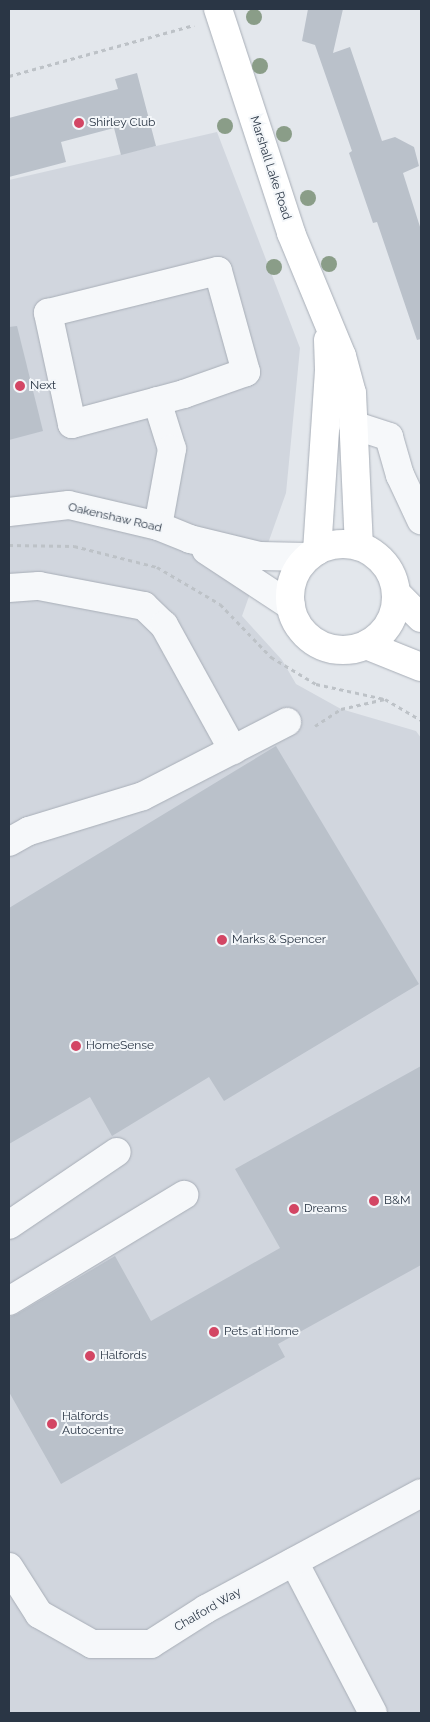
<!DOCTYPE html>
<html>
<head>
<meta charset="utf-8">
<style>
	body { margin:0 }
	#map { position:relative; width:430px; height:1722px; overflow:hidden; background:#e3e7ec; font-family:Raleway,sans-serif }
	div>[style] { position:absolute }
	[style*='--x'] { left:calc(var(--x)*1px); top:calc(var(--y)*1px); width:calc(var(--w)*1px); rotate:calc(var(--a)*1deg) }
	.built>* { inset:0; background:#d1d6de }
	.building>* { inset:0; background:#bac1ca }
	.path>* { height:3px; margin-top:-1.5px; transform-origin:0; background:repeating-linear-gradient(90deg,#bdc2c7 0 4px,transparent 0 8px) }
	.roads { filter:drop-shadow(0 0 1px #a8aeb7) drop-shadow(0 0 1px #a8aeb7) }
	.minor>* { height:28px; margin:-14px; padding:0 14px; transform-origin:14px; border-radius:14px; background:#f6f8fa }
	.major>* { height:28px; margin:-14px; padding:0 14px; transform-origin:14px; border-radius:14px; background:#fff }
	.major>.ring { margin:-14px; padding:0; box-sizing:content-box; background:none; border:28px solid #fff; border-radius:50% }
	.trees>* { width:16px; height:16px; margin:-8px; border-radius:50%; background:#8a9d88 }
	.dots>* { width:14px; height:14px; translate:-50% -50%; box-sizing:border-box; border:2px solid #f3f6f9; border-radius:50% }
	span { translate:-50% -50%; white-space:nowrap; text-align:center; line-height:1.15; -webkit-text-stroke:4px #f3f6f9; paint-order:stroke }
	.poi-label { font-size:12px; color:#2a3645 }
	.left { translate:0 -50%; text-align:left }
	.street-label { font-size:12px; color:#2a3645 }
	.frame { position:absolute; inset:0; border:10px solid #2a3645; pointer-events:none }
</style>
</head>
<body>
<div id="map">
	<div class="built">
		<i style="clip-path:polygon(217px 132px,300px 348px,286px 493px,242px 616px,282px 660px,296px 684px,341px 709px,416px 731px,421px 738px,421px 1713px,9px 1713px,9px 180px)"></i>
	</div>
	<div class="building">
		<i style="clip-path:polygon(308px 9px,343px 9px,333px 53px,350px 47px,382px 141px,395px 137px,414px 147px,419px 166px,403px 173px,421px 230px,421px 339px,417px 340px,377px 222px,373px 223px,349px 153px,352px 151px,315px 45px,302px 41px)"></i>
		<i style="clip-path:polygon(137px 73px,156px 146px,121px 155px,114px 128px,61px 142px,66px 162px,9px 177px,9px 118px,118px 89px,115px 79px)"></i>
		<i style="clip-path:polygon(17px 326px,43px 431px,9px 440px,9px 327px)"></i>
		<i style="clip-path:polygon(276px 746px,419px 984px,224px 1101px,209px 1077px,112px 1136px,90px 1097px,9px 1144px,9px 908px)"></i>
		<i style="clip-path:polygon(421px 1066px,421px 1265px,278px 1344px,285px 1357px,61px 1484px,9px 1392px,9px 1317px,17px 1314px,115px 1256px,151px 1321px,280px 1248px,235px 1169px)"></i>
	</div>
	<div class="path">
		<i style="--x:9;--y:76;--w:192;--a:-15.4"></i>
		<i style="--x:9;--y:545;--w:65;--a:0.9"></i>
		<i style="--x:74;--y:546;--w:86;--a:14.2"></i>
		<i style="--x:157;--y:567;--w:73;--a:30.4"></i>
		<i style="--x:220;--y:604;--w:74;--a:46.1"></i>
		<i style="--x:271;--y:657;--w:52;--a:31"></i>
		<i style="--x:316;--y:684;--w:71;--a:12.3"></i>
		<i style="--x:315;--y:726;--w:31;--a:-33"></i>
		<i style="--x:341;--y:709;--w:45;--a:-12.8"></i>
		<i style="--x:385;--y:699;--w:42;--a:30.3"></i>
	</div>
	<div class="roads">
		<div class="minor">
			<i style="--x:218;--y:271;--w:105;--a:74.5"></i>
			<i style="--x:246;--y:372;--w:66;--a:160.5"></i>
			<i style="--x:184;--y:394;--w:116;--a:165"></i>
			<i style="--x:72;--y:424;--w:114;--a:-102.2"></i>
			<i style="--x:48;--y:313;--w:175;--a:-13.9"></i>
			<i style="--x:157;--y:401;--w:50;--a:72.6"></i>
			<i style="--x:172;--y:449;--w:78;--a:100.3"></i>
			<i style="--x:353;--y:425;--w:38;--a:18"></i>
			<i style="--x:389;--y:437;--w:40;--a:74"></i>
			<i style="--x:400;--y:475;--w:50;--a:65"></i>
			<i style="--x:9;--y:512;--w:60;--a:-6.7"></i>
			<i style="--x:69;--y:505;--w:91;--a:13.3"></i>
			<i style="--x:158;--y:526;--w:35;--a:22"></i>
			<i style="--x:190;--y:539;--w:72;--a:13.7"></i>
			<i style="--x:260;--y:556;--w:47;--a:1.2"></i>
			<i style="--x:206;--y:550;--w:102;--a:33.4"></i>
			<i style="--x:9;--y:588;--w:30;--a:-4"></i>
			<i style="--x:39;--y:586;--w:107;--a:10.8"></i>
			<i style="--x:144;--y:606;--w:28;--a:44"></i>
			<i style="--x:164;--y:625;--w:143;--a:61.1"></i>
			<i style="--x:9;--y:842;--w:23;--a:-29"></i>
			<i style="--x:29;--y:831;--w:119;--a:-17.1"></i>
			<i style="--x:143;--y:796;--w:162;--a:-27.2"></i>
			<i style="--x:9;--y:1225;--w:130;--a:-34.1"></i>
			<i style="--x:9;--y:1301;--w:205;--a:-31.2"></i>
			<i style="--x:294;--y:1562;--w:170;--a:62.4"></i>
			<i style="--x:9;--y:1567;--w:56;--a:57.4"></i>
			<i style="--x:39;--y:1614;--w:61;--a:29.5"></i>
			<i style="--x:92;--y:1644;--w:59;--a:0"></i>
			<i style="--x:151;--y:1644;--w:65;--a:-32.5"></i>
			<i style="--x:206;--y:1609;--w:244;--a:-28.3"></i>
		</div>
		<div class="major">
			<i style="--x:218;--y:9;--w:236;--a:71.9"></i>
			<i style="--x:291;--y:233;--w:133;--a:67.5"></i>
			<i style="--x:342;--y:356;--w:38;--a:75"></i>
			<i style="--x:352;--y:393;--w:153;--a:87.4"></i>
			<i class="ring" style="left:290px;top:544px;width:78px;height:78px"></i>
			<i style="--x:317;--y:551;--w:182;--a:-86.2"></i>
			<i style="--x:329;--y:369;--w:29;--a:-92"></i>
			<i style="--x:397;--y:594;--w:34;--a:45"></i>
			<i style="--x:366;--y:645;--w:59;--a:21.8"></i>
		</div>
	</div>
	<div class="trees">
		<i style="left:254px;top:17px"></i>
		<i style="left:260px;top:66px"></i>
		<i style="left:225px;top:126px"></i>
		<i style="left:284px;top:134px"></i>
		<i style="left:308px;top:198px"></i>
		<i style="left:329px;top:264px"></i>
		<i style="left:274px;top:267px"></i>
	</div>
	<div class="dots">
		<i style="left:79px;top:123px;background:#d34664"></i>
		<i style="left:20px;top:386px;background:#d34664"></i>
		<i style="left:222px;top:940px;background:#d34664"></i>
		<i style="left:76px;top:1046px;background:#d34664"></i>
		<i style="left:374px;top:1201px;background:#d34664"></i>
		<i style="left:294px;top:1209px;background:#d34664"></i>
		<i style="left:214px;top:1332px;background:#d34664"></i>
		<i style="left:90px;top:1356px;background:#d34664"></i>
		<i style="left:52px;top:1424px;background:#d34664"></i>
	</div>
	<div class="poi-label">
		<span class="left" style="left:89px;top:123px">Shirley Club</span>
		<span class="left" style="left:30px;top:386px">Next</span>
		<span class="left" style="left:232px;top:940px">Marks &amp; Spencer</span>
		<span class="left" style="left:86px;top:1046px">HomeSense</span>
		<span class="left" style="left:384px;top:1201px">B&amp;M</span>
		<span class="left" style="left:304px;top:1209px">Dreams</span>
		<span class="left" style="left:224px;top:1332px">Pets at Home</span>
		<span class="left" style="left:100px;top:1356px">Halfords</span>
		<span class="left" style="left:62px;top:1424px">Halfords<br>Autocentre</span>
	</div>
	<div class="street-label">
		<span style="left:270px;top:168px;rotate:72deg">Marshall Lake Road</span>
		<span style="left:115px;top:518px;rotate:13deg">Oakenshaw Road</span>
		<span style="left:208px;top:1610px;rotate:-30deg">Chalford Way</span>
	</div>
	<div class="frame"></div>
</div>
</body>
</html>
